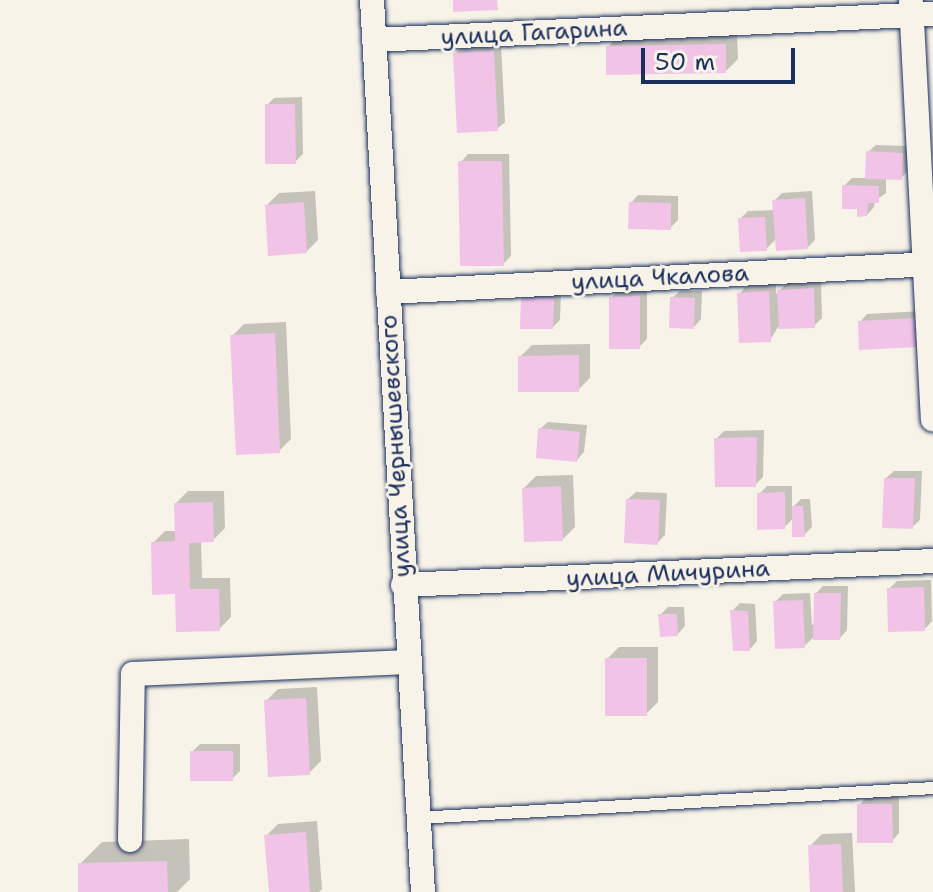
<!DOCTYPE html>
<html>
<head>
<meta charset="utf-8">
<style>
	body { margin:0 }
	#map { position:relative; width:933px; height:892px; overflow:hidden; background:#f7f3e8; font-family:"Shantell Sans",sans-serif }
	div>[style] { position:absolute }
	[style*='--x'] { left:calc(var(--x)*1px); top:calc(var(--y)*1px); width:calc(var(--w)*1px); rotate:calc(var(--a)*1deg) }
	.shadow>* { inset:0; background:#0003 }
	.building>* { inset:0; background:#f1c3e7 }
	.roads { filter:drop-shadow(0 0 2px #1b2f5e) drop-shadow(0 0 2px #1b2f5e) }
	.service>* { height:12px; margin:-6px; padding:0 6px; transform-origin:6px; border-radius:6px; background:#f7f3e8 }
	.minor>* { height:24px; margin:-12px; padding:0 12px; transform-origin:12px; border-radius:12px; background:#f7f3e8 }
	span { translate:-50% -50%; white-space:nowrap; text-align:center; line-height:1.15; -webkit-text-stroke:6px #f7f3e8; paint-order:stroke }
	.street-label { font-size:24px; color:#1b2f5e }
	.scale { position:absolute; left:641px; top:48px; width:154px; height:36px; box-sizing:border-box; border:4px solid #1b2f5e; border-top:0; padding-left:10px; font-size:24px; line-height:28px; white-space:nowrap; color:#1b2f5e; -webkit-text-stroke:6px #f7f3e8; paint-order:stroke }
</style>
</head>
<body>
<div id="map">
	<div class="shadow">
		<i style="clip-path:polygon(737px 33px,738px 59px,726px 71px,608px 47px,620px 35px)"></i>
		<i style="clip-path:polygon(501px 44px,505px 122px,497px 129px,455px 54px,463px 46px)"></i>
		<i style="clip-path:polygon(302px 97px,303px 154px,295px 162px,267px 105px,274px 98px)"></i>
		<i style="clip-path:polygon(876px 145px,910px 146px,909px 170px,901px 178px,886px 177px,886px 193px,875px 201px,874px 207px,867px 215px,844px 186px,852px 178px,867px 178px,868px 152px)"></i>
		<i style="clip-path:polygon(468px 154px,509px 154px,511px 256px,503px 264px,461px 162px)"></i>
		<i style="clip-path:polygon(315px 191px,318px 240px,306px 252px,267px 205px,279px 193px)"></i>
		<i style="clip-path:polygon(812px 191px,815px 240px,808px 247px,777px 238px,766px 249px,740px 219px,748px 211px,775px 210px,774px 201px,782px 193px)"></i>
		<i style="clip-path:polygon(638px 195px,678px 196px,678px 220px,670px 228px,631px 203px)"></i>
		<i style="clip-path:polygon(821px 282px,822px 318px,814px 326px,778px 327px,770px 340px,739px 294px,747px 286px,776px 284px,776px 294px,787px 283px)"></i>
		<i style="clip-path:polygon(619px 290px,647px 290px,647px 339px,639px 347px,611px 298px)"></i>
		<i style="clip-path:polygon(530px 291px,561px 291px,560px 320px,553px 327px,523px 299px)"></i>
		<i style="clip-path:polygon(680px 291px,702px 291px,701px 319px,694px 327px,672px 298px)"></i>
		<i style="clip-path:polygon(923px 311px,925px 337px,860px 322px,867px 314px)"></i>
		<i style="clip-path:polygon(286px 322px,291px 439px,279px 451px,232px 336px,244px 324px)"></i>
		<i style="clip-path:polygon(590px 344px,590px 378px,578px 390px,520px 357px,532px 345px)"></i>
		<i style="clip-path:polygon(548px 422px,587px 425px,584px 452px,577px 460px,540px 429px)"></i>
		<i style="clip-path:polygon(764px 430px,763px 477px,755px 485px,716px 439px,724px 431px)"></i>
		<i style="clip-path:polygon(894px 471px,922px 471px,920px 520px,912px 527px,886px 478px)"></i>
		<i style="clip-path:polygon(573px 475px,575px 527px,563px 539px,524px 488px,536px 476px)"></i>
		<i style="clip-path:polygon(767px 486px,792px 486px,792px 508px,801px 499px,810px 499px,812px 527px,804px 535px,794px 518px,784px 527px,759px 494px)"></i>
		<i style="clip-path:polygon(188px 491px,224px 491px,225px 528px,213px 540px,201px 541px,202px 578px,230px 578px,231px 617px,219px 629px,177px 592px,153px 543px,165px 531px,176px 531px,176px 503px)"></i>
		<i style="clip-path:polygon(636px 492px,667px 493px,665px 535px,657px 543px,628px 499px)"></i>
		<i style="clip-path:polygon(931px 580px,932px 621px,925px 629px,889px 589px,897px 581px)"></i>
		<i style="clip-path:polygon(823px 586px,848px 586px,847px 630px,840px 638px,813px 638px,804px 646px,775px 602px,783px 594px,810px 593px,812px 625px,815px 624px,816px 593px)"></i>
		<i style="clip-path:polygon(740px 603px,755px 604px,757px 641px,750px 649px,732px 611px)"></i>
		<i style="clip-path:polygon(668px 607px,684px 607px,685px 626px,678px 634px,660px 615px)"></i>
		<i style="clip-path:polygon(619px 647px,658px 647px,658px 702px,646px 714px,607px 659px)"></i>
		<i style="clip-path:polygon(317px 687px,321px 761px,309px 773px,266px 701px,278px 689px)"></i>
		<i style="clip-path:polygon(200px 744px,240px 744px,240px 771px,232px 779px,192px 752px)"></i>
		<i style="clip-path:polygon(867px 797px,899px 797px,899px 833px,892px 841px,859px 805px)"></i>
		<i style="clip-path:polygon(317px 821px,322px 889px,319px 892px,271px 892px,266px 836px,278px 824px)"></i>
		<i style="clip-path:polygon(852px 833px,855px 892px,812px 892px,810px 846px,822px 834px)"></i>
		<i style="clip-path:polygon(189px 839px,190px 879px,177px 892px,80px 892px,80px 864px,102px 842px)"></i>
	</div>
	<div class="building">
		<i style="clip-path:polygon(453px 0,497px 0,498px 10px,453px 12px)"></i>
		<i style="clip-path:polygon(726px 44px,726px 73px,606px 75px,606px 46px)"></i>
		<i style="clip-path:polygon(494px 51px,498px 131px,457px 133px,453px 53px)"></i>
		<i style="clip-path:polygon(265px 104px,295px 104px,296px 164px,265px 164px)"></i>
		<i style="clip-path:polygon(866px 151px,903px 153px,902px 180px,865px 179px)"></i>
		<i style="clip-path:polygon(458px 161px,502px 161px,504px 266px,460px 266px)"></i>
		<i style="clip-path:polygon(842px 185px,879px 186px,879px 203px,868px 203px,867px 216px,857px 217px,857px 209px,842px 209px)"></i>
		<i style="clip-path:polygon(805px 198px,808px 249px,776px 251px,772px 200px)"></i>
		<i style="clip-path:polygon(304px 202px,307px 253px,268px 256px,265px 205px)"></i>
		<i style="clip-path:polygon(629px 202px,671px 203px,671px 230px,628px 229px)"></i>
		<i style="clip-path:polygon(765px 217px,767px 251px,740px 252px,738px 218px)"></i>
		<i style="clip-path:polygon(814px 288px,815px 328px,779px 329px,777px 290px)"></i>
		<i style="clip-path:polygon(769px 291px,771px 342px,739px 343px,737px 293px)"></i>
		<i style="clip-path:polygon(640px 296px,640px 349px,609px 349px,609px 297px)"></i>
		<i style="clip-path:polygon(670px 297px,695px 298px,694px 329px,669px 328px)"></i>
		<i style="clip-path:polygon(521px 298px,554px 298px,553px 329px,520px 329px)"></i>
		<i style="clip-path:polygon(916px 318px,918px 347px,859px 350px,858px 321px)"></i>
		<i style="clip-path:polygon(275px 333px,280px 453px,236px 455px,230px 335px)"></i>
		<i style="clip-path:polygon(579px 355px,579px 392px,518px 392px,518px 356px)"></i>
		<i style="clip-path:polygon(538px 428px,580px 432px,577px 462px,536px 458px)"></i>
		<i style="clip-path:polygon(757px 437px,756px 487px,715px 487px,714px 438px)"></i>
		<i style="clip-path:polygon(884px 478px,915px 478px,913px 529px,882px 528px)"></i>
		<i style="clip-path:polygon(561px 486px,563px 541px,524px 542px,522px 488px)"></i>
		<i style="clip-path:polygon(785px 492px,785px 529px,757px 530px,757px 493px)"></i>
		<i style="clip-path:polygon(626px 499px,660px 500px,658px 545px,624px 543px)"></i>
		<i style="clip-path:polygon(213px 502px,214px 542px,189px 543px,190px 589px,219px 589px,220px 631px,176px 632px,175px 594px,152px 595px,151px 542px,175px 541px,174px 503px)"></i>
		<i style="clip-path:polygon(792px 506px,803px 506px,805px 537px,792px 537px)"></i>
		<i style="clip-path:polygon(924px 587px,925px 631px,888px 632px,887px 588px)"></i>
		<i style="clip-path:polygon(814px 593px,841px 593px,840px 640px,813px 640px)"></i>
		<i style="clip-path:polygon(803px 600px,805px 648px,775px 649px,773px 601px)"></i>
		<i style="clip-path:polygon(730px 610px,748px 611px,750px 651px,733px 651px)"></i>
		<i style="clip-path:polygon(658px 614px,677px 614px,678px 636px,660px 637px)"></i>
		<i style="clip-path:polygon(605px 658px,647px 658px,647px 716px,605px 716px)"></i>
		<i style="clip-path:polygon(306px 698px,310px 775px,268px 777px,264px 700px)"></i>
		<i style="clip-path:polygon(190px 751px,233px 751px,233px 781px,190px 781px)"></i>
		<i style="clip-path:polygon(857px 804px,892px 804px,893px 843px,857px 843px)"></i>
		<i style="clip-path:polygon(306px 832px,310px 892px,269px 892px,264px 835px)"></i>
		<i style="clip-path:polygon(841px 844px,843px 892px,810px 892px,808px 845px)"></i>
		<i style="clip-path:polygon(167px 861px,168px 892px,78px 892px,78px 863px)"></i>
	</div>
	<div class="roads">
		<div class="service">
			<i style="--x:418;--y:818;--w:516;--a:-3.33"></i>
		</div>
		<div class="minor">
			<i style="--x:372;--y:0;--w:893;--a:86.73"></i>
			<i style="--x:911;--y:2;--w:418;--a:87"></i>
			<i style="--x:374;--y:40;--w:560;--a:-2.66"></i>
			<i style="--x:388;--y:292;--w:546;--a:-2.94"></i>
			<i style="--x:403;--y:585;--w:531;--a:-2.59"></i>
			<i style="--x:130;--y:840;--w:166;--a:-89"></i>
			<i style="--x:133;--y:674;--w:275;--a:-2.5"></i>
		</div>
	</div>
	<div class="street-label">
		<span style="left:534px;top:33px;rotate:-3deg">улица Гагарина</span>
		<span style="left:660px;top:278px;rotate:-3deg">улица Чкалова</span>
		<span style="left:396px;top:446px;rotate:-93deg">улица Чернышевского</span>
		<span style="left:668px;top:574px;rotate:-3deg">улица Мичурина</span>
	</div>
	<div class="scale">50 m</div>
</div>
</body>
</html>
